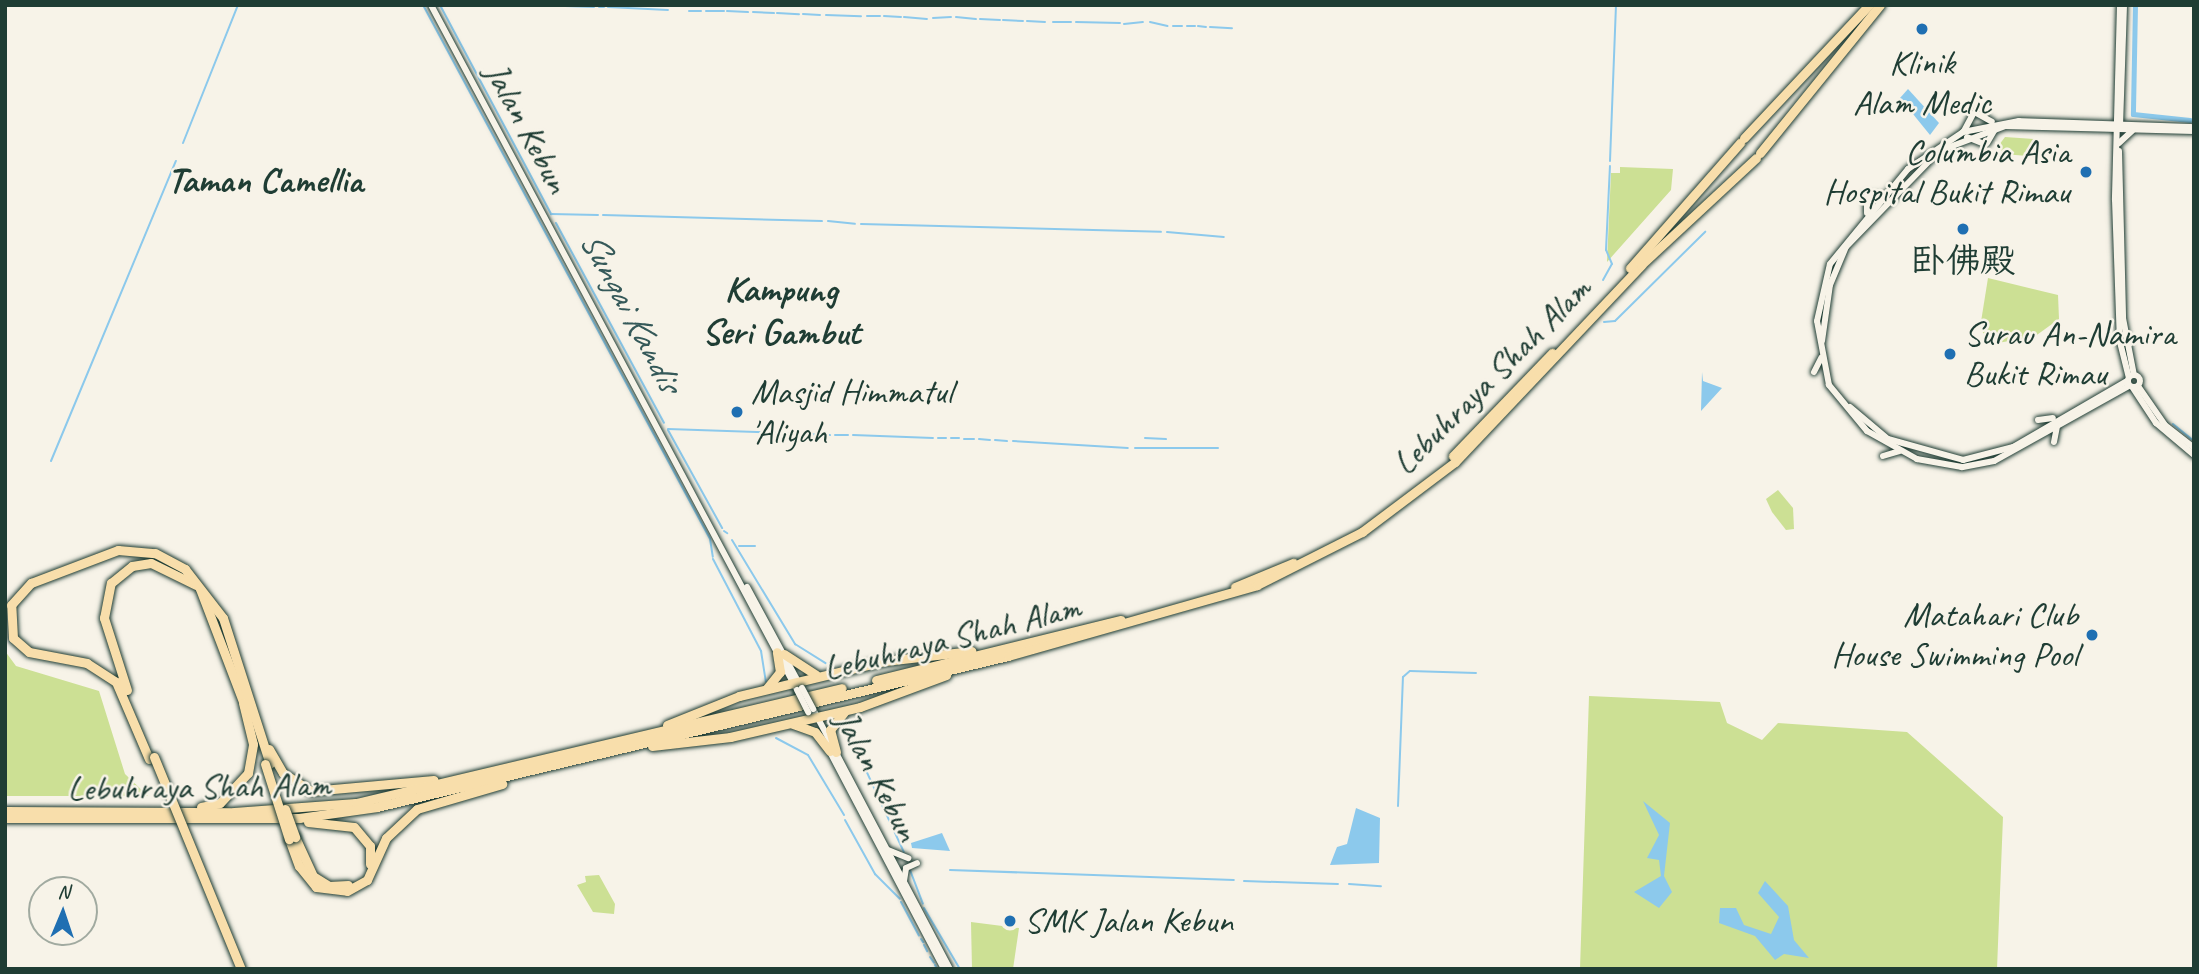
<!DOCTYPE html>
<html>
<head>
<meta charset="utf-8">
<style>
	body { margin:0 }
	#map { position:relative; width:2199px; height:974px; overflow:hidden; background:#f7f3e8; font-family:Caveat,"LXGW WenKai TC",sans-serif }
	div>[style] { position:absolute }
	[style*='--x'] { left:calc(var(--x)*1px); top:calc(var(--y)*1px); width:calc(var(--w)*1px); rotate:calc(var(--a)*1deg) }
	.green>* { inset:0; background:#cce094 }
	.water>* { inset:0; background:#8cc9ec }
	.stream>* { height:2px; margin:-1px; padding:0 1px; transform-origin:1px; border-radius:1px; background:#8cc9ec }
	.river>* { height:5px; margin:-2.5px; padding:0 2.5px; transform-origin:2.5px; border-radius:2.5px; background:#8cc9ec }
	.roads { filter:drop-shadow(0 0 2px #1f3d34) drop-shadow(0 0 2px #1f3d34) }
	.secondary>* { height:6px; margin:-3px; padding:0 3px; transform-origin:3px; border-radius:3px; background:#f7f3e8 }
	.secondary>.ring { margin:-3px; padding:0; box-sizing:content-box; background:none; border:6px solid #f7f3e8; border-radius:50% }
	.motorway>* { height:9px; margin:-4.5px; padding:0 4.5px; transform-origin:4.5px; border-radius:4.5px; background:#f8deab }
	.bridges { filter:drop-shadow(0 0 2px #1f3d34) drop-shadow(0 0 2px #1f3d34) }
	.secondary-bridge>* { height:6px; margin:-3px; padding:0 3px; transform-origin:3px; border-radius:3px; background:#f7f3e8 }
	.motorway-bridge>* { height:9px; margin:-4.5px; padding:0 4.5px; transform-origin:4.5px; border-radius:4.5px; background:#f8deab }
	.dots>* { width:19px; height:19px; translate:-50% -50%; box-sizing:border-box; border:4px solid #f7f3e8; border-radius:50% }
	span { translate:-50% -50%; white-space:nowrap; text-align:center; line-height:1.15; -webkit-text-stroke:5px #f7f3e8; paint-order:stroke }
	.poi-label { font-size:35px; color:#1f3d34 }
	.right { translate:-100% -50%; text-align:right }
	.left { translate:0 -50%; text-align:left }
	.street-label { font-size:35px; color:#1f3d34 }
	.neighbourhood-label { font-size:37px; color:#1f3d34; font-weight:700 }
	.water-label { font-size:37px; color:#355959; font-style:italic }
	.frame { position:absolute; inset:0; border:7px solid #1f3d34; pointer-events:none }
	.north { position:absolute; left:28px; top:876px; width:70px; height:70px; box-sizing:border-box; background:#f7f3e8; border:2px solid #a1aaa0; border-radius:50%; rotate:2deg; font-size:19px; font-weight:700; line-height:28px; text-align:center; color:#1f3d34 }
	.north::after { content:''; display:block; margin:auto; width:24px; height:32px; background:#1f6fb2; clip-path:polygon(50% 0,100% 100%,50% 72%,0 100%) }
</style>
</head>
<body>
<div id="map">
	<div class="green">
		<i style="clip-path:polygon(2005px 137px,2034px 139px,2041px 157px,2003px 154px,1999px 145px)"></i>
		<i style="clip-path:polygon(1620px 167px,1673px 169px,1671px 190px,1607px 262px,1611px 173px,1620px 173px)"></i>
		<i style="clip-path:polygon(1988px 278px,2058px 295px,2059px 319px,2034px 337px,1991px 344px,1980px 328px)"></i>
		<i style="clip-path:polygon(1778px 490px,1793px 508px,1794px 529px,1786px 530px,1772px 512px,1766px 499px)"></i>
		<i style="clip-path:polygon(5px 651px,16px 666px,99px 691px,125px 774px,148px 796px,5px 796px)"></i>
		<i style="clip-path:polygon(1589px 696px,1720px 702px,1727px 723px,1762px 740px,1778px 723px,1907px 732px,2003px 817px,1997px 969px,1580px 969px)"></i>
		<i style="clip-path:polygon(599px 875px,615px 904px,614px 914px,593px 912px,577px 885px,586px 882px,585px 876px)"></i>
		<i style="clip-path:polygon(971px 922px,1019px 928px,1013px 969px,972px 969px)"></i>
	</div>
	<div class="water">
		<i style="clip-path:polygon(1908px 89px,1939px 123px,1930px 135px,1900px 98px)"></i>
		<i style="clip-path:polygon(1702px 372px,1703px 381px,1722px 388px,1701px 411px)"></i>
		<i style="clip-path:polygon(1643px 801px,1670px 823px,1664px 876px,1672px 892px,1659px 908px,1634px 892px,1661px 876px,1659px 860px,1647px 858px,1659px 835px)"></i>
		<i style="clip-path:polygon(1356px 808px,1380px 818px,1379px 863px,1330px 865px,1337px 847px,1347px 844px)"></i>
		<i style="clip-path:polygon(942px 833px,950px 851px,912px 848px,911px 843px)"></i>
		<i style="clip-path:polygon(1765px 881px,1788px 906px,1794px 940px,1809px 958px,1784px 954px,1775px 960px,1755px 936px,1719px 923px,1720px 908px,1736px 908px,1744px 925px,1771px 934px,1779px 917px,1758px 893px)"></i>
	</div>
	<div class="stream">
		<i style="--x:423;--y:5;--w:606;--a:61.74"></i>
		<i style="--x:710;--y:539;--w:18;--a:81"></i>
		<i style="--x:440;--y:5;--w:237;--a:62"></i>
		<i style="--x:551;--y:214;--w:47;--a:1.2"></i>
		<i style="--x:533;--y:5;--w:7;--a:0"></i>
		<i style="--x:546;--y:6;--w:15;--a:0"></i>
		<i style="--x:565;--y:6;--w:29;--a:2"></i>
		<i style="--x:599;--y:7;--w:5;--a:0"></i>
		<i style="--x:608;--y:7;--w:60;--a:2.9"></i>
		<i style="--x:689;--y:11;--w:12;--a:0"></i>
		<i style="--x:706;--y:11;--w:18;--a:0"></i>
		<i style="--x:727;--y:11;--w:21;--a:3"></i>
		<i style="--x:753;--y:12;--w:21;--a:3"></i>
		<i style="--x:777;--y:13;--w:22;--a:3"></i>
		<i style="--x:803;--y:14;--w:17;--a:3"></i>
		<i style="--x:826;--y:15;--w:35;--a:2"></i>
		<i style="--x:867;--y:16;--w:13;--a:0"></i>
		<i style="--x:884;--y:16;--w:17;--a:3"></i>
		<i style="--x:904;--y:17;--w:23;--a:5"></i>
		<i style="--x:956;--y:17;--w:20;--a:6"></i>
		<i style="--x:933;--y:18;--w:18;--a:-3"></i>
		<i style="--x:980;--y:19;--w:20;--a:3"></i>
		<i style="--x:1003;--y:20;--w:20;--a:3"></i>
		<i style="--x:1027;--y:21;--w:18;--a:3"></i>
		<i style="--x:1053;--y:22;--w:18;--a:0"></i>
		<i style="--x:1076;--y:22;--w:44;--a:1.3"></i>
		<i style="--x:1150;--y:22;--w:18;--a:13"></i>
		<i style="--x:1124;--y:24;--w:19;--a:-6"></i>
		<i style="--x:1173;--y:26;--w:9;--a:0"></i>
		<i style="--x:1187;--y:26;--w:8;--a:0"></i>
		<i style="--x:1198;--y:26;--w:8;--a:7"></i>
		<i style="--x:1210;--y:27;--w:22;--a:3"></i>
		<i style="--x:183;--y:143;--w:149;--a:-68.3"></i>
		<i style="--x:1610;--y:161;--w:156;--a:-87.8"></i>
		<i style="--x:603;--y:215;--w:219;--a:1.6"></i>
		<i style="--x:828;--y:221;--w:27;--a:6"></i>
		<i style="--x:556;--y:223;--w:227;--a:61.6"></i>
		<i style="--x:861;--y:224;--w:300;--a:1.5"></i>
		<i style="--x:1167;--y:232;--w:57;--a:5"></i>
		<i style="--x:1603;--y:280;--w:18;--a:-61"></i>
		<i style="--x:1612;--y:264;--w:15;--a:-113"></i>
		<i style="--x:1606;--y:250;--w:84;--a:-87.3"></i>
		<i style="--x:1604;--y:322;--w:11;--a:-5"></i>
		<i style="--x:1615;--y:321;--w:127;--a:-44.7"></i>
		<i style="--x:2173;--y:424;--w:27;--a:39"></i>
		<i style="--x:668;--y:429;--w:116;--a:2"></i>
		<i style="--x:668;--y:430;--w:112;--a:61.1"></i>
		<i style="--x:787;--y:433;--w:6;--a:0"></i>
		<i style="--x:795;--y:434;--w:4;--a:0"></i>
		<i style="--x:809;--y:434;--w:21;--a:3"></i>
		<i style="--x:835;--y:435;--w:13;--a:0"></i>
		<i style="--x:853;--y:435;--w:80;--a:2.1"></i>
		<i style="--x:938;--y:438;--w:8;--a:0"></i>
		<i style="--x:951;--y:438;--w:8;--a:0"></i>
		<i style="--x:1145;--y:438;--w:21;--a:3"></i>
		<i style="--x:964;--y:439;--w:10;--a:0"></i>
		<i style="--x:979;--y:439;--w:11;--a:5"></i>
		<i style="--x:995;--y:440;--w:12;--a:5"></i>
		<i style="--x:1013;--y:441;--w:115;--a:3.5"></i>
		<i style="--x:1135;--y:448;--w:83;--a:0"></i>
		<i style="--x:51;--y:461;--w:325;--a:-67.4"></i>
		<i style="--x:724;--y:531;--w:4;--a:34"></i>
		<i style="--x:732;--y:540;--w:122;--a:58.8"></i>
		<i style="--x:795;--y:644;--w:36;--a:32"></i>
		<i style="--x:739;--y:546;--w:16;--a:0"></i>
		<i style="--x:713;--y:559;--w:104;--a:62.4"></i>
		<i style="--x:761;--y:651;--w:31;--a:81"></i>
		<i style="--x:844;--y:723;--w:142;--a:65.1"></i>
		<i style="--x:776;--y:738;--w:36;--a:28"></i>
		<i style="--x:808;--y:755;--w:70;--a:59"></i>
		<i style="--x:1398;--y:806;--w:129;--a:-87.8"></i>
		<i style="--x:1403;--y:677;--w:9;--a:-41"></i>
		<i style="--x:1410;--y:671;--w:66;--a:1.7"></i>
		<i style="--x:845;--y:820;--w:62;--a:60.9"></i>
		<i style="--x:875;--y:874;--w:35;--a:45"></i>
		<i style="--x:910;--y:870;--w:36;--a:69"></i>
		<i style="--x:950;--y:870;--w:284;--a:2"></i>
		<i style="--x:1244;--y:881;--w:94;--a:1.8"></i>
		<i style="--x:1349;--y:884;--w:32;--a:4"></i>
		<i style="--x:901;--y:902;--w:38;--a:62"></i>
		<i style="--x:924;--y:908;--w:71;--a:59.5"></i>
		<i style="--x:921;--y:939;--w:4;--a:56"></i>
		<i style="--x:924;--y:945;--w:7;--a:63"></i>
		<i style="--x:930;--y:957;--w:7;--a:56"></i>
		<i style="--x:935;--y:965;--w:4;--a:63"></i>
		<i style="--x:5;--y:968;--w:10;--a:6"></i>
	</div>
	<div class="river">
		<i style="--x:2135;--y:5;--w:109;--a:91.1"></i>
		<i style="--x:2133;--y:114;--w:57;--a:6"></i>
	</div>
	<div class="roads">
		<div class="secondary">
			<i style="--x:431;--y:5;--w:777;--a:61.88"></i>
			<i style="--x:2120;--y:5;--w:195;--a:91.5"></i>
			<i style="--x:2115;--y:200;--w:142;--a:88"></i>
			<i style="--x:2120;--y:342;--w:36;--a:76"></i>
			<i style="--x:1976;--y:113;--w:18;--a:29"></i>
			<i style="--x:2120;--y:126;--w:121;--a:-88.1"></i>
			<i style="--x:1964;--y:131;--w:19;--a:-62"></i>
			<i style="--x:1967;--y:137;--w:16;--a:22"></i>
			<i style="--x:1987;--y:143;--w:16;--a:-60"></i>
			<i style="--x:2119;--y:143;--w:18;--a:-43"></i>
			<i style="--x:2119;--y:151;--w:167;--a:88.6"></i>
			<i style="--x:2123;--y:318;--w:58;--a:79.1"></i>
			<i style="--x:1867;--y:213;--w:17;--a:-90"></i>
			<i style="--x:1867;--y:196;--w:16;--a:0"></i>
			<i style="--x:1822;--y:341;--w:57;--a:-81.9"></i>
			<i style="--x:1830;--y:285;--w:41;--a:-67.2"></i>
			<i style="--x:1846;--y:247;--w:134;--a:-45.9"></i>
			<i style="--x:1939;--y:151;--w:71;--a:-20.7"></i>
			<i style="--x:2005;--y:126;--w:189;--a:1.5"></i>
			<i style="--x:1814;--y:372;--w:16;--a:-63"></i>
			<i class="ring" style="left:2128px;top:375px;width:6px;height:6px"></i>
			<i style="--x:2129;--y:386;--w:154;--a:150.9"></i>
			<i style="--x:1994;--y:461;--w:33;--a:169"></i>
			<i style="--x:1962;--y:467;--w:46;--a:-169.9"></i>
			<i style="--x:1917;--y:459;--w:57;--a:-150.8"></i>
			<i style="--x:1867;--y:431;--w:60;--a:-129.6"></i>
			<i style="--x:1829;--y:385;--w:65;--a:-100.6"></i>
			<i style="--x:1817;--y:321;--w:58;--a:-77.2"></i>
			<i style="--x:1830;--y:264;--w:123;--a:-50.6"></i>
			<i style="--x:1908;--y:169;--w:66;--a:-33.9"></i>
			<i style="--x:1963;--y:132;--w:57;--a:-11.1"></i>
			<i style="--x:2019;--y:121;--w:175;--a:2"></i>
			<i style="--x:2138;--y:386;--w:47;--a:55.3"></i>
			<i style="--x:2165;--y:425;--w:37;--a:38"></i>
			<i style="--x:2133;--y:388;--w:42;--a:56.7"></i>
			<i style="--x:2156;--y:423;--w:50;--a:40.1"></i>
			<i style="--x:1850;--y:407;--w:50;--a:40.1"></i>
			<i style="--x:1888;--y:439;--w:78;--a:15.6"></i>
			<i style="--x:1963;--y:460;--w:52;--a:-14.6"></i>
			<i style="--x:2013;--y:447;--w:132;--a:-30.1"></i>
			<i style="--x:2038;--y:420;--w:15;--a:-8"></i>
			<i style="--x:2054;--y:442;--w:16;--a:-79"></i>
			<i style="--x:1883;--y:456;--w:17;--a:-17"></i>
			<i style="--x:747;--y:587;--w:111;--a:61.6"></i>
			<i style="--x:813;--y:709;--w:36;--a:62"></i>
			<i style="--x:829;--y:750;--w:247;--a:62.3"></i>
			<i style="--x:835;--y:751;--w:246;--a:62.2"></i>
			<i style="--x:888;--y:850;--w:22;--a:22"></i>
			<i style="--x:904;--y:881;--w:13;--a:-81"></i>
			<i style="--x:906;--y:868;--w:12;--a:-24"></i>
		</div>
		<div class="motorway">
			<i style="--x:1744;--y:138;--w:183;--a:-46.8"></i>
			<i style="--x:1760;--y:153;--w:191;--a:-51"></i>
			<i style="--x:1630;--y:268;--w:167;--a:-48.7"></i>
			<i style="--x:1453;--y:456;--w:143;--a:-46.1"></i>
			<i style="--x:1235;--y:587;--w:63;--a:-22.5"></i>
			<i style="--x:200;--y:589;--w:126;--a:69.1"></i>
			<i style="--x:784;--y:654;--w:38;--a:33"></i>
			<i style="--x:876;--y:680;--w:252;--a:-13.8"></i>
			<i style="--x:767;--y:688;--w:21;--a:-51"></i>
			<i style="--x:780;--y:672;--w:20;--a:-99"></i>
			<i style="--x:127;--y:690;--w:76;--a:-107.7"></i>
			<i style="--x:104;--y:618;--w:36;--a:-79"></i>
			<i style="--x:111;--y:583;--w:27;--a:-39"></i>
			<i style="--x:132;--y:566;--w:19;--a:-9"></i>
			<i style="--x:151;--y:563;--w:50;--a:26.1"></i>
			<i style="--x:793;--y:724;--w:23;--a:20"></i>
			<i style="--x:815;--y:732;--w:24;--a:52"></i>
			<i style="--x:667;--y:725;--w:78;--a:-21.9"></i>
			<i style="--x:739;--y:696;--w:150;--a:-13.5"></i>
			<i style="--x:885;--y:661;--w:87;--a:-6.6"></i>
			<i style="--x:652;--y:746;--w:79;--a:-6.6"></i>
			<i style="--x:730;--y:737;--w:133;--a:-13"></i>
			<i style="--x:860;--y:707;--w:92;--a:-20.4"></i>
			<i style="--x:269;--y:749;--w:28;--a:60"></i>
			<i style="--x:283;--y:773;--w:33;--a:33"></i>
			<i style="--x:311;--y:791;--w:123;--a:-5.1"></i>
			<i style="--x:836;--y:752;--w:23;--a:-105"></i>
			<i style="--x:830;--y:730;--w:23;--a:-52"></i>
			<i style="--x:149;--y:759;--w:84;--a:-113.2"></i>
			<i style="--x:116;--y:682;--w:35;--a:-147"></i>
			<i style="--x:87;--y:663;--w:59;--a:-169.3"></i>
			<i style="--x:29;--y:652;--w:21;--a:-139"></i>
			<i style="--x:13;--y:638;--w:33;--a:-93"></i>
			<i style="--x:11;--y:605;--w:30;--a:-48"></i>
			<i style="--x:31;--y:583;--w:93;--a:-20.8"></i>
			<i style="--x:118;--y:550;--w:37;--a:5"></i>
			<i style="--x:155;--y:553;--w:34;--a:28"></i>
			<i style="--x:185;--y:569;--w:62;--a:52.2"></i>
			<i style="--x:223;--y:618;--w:153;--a:72.2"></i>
			<i style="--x:201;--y:807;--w:19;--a:-12"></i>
			<i style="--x:220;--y:803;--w:41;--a:-47"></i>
			<i style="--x:248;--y:773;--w:29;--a:-80"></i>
			<i style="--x:253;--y:744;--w:42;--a:-103.7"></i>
			<i style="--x:5;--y:811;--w:229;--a:0.3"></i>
			<i style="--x:234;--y:812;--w:122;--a:-4.2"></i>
			<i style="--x:356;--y:803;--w:499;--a:-13.3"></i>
			<i style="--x:5;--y:818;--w:294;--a:0"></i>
			<i style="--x:299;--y:818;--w:79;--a:-8"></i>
			<i style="--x:377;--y:807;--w:649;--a:-13.46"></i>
			<i style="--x:1008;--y:656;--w:259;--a:-15.9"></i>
			<i style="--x:1257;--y:585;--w:118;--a:-26.8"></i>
			<i style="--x:1362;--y:532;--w:116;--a:-37"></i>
			<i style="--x:1455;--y:462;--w:271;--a:-46.6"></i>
			<i style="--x:1641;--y:265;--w:157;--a:-42.9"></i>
			<i style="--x:308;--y:822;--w:46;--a:6.2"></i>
			<i style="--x:354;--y:827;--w:25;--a:50"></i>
			<i style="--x:370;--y:846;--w:18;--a:90"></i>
			<i style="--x:295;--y:837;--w:43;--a:65.2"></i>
			<i style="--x:313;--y:876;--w:19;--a:32"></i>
			<i style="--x:329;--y:886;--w:19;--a:-3"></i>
			<i style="--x:289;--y:839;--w:29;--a:70"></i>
			<i style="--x:299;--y:866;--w:27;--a:51"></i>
			<i style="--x:316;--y:887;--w:31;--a:7"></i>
			<i style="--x:347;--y:891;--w:23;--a:-29"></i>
			<i style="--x:367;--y:880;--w:46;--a:-65.7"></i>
			<i style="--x:386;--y:838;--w:42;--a:-43.1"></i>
			<i style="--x:417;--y:809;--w:89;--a:-16.4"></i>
		</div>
	</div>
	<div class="bridges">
		<div class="secondary-bridge">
			<i style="--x:802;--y:688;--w:24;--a:62"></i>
			<i style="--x:797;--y:690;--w:25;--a:63"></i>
		</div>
		<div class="motorway-bridge">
			<i style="--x:154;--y:757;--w:229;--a:67.7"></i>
			<i style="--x:265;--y:764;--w:79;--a:72.3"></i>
			<i style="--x:285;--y:809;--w:30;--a:70"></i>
		</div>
	</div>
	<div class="dots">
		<i style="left:1922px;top:29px;background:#1f6fb2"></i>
		<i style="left:2086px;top:172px;background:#1f6fb2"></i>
		<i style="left:1963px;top:229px;background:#1f6fb2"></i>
		<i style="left:1950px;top:354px;background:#1f6fb2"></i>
		<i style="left:737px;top:412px;background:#1f6fb2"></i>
		<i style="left:2092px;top:635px;background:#1f6fb2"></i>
		<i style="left:1010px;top:921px;background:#1f6fb2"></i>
	</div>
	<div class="poi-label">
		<span style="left:1922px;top:83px">Klinik<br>Alam Medic</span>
		<span class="right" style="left:2070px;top:172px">Columbia Asia<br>Hospital Bukit Rimau</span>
		<span style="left:1963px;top:261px">卧佛殿</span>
		<span class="left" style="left:1964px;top:354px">Surau An-Namira<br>Bukit Rimau</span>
		<span class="left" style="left:751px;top:412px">Masjid Himmatul<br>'Aliyah</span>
		<span class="right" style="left:2078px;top:635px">Matahari Club<br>House Swimming Pool</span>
		<span class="left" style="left:1024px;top:921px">SMK Jalan Kebun</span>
	</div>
	<div class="street-label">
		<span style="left:527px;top:128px;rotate:62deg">Jalan Kebun</span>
		<span style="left:1492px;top:376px;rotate:-45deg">Lebuhraya Shah Alam</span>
		<span style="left:952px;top:638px;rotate:-14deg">Lebuhraya Shah Alam</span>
		<span style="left:877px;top:776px;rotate:62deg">Jalan Kebun</span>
		<span style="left:199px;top:787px;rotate:-1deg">Lebuhraya Shah Alam</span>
	</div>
	<div class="neighbourhood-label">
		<span style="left:265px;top:180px">Taman Camellia</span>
		<span style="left:781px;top:311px">Kampung<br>Seri Gambut</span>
	</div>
	<div class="water-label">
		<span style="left:631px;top:311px;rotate:62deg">Sungai Kandis</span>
	</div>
	<div class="frame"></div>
	<div class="north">N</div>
</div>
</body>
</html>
